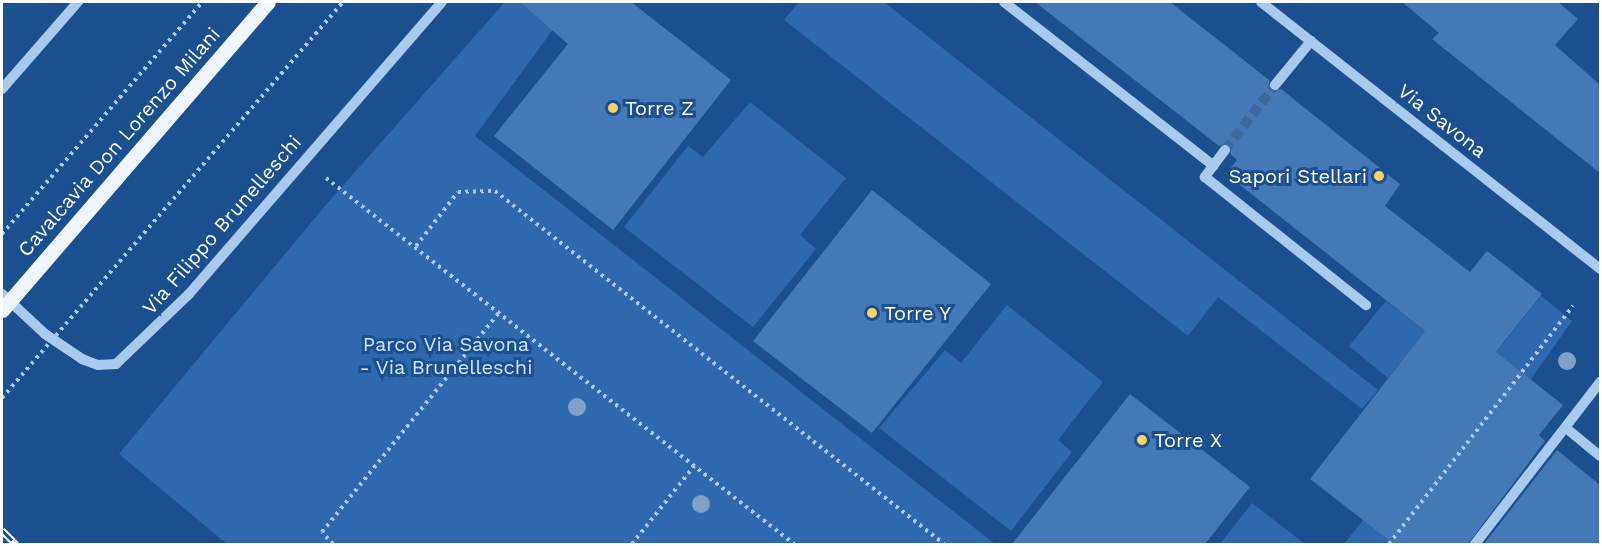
<!DOCTYPE html>
<html>
<head>
<meta charset="utf-8">
<style>
	body { margin:0 }
	#map { position:relative; width:1602px; height:546px; overflow:hidden; background:#1b4f8f; font-family:"Work Sans",sans-serif }
	div>[style] { position:absolute }
	[style*='--x'] { left:calc(var(--x)*1px); top:calc(var(--y)*1px); width:calc(var(--w)*1px); rotate:calc(var(--a)*1deg) }
	.green>* { inset:0; background:#2e69ad }
	.building>* { inset:0; background:#4478b7 }
	.minor-tunnel>* { height:10px; margin-top:-5px; transform-origin:0; background:repeating-linear-gradient(90deg,#3d69a0 0 10px,transparent 0 15px) }
	.path>* { height:4px; margin-top:-2px; transform-origin:0; background:repeating-linear-gradient(90deg,#a9c9ee 0 3px,transparent 0 7.5px) }
	.minor>* { height:10px; margin:-5px; padding:0 5px; transform-origin:5px; border-radius:5px; background:#a9c9ee }
	.major>* { height:15px; margin:-7.5px; padding:0 7.5px; transform-origin:7.5px; border-radius:7.5px; background:#f0f6ff }
	.rail>* { height:7px; margin-top:-3.5px; transform-origin:0; background:repeating-linear-gradient(90deg,#1b4f8f 0 14px,#fff 0 28px); box-sizing:border-box; border-block:2px solid #fff }
	.path-bridge>* { height:4px; margin-top:-2px; transform-origin:0; background:repeating-linear-gradient(90deg,#a9c9ee 0 3px,transparent 0 7.5px) }
	.major-bridge>* { height:15px; margin:-7.5px; padding:0 7.5px; transform-origin:7.5px; border-radius:7.5px; background:#f0f6ff }
	.trees>* { width:18px; height:18px; margin:-9px; border-radius:50%; background:#7ea0ca }
	.dots>* { width:16px; height:16px; translate:-50% -50%; box-sizing:border-box; border:3px solid #1b4f8f; border-radius:50% }
	span { translate:-50% -50%; white-space:nowrap; text-align:center; line-height:1.15; -webkit-text-stroke:6px #1b4f8f; paint-order:stroke }
	.poi-label { font-size:20px; color:#fff }
	.left { translate:0 -50%; text-align:left }
	.right { translate:-100% -50%; text-align:right }
	.street-label { font-size:20px; color:#fff }
	.park-label { font-size:20px; color:#cfe3fa }
	.frame { position:absolute; inset:0; border:3px solid #fff; pointer-events:none }
</style>
</head>
<body>
<div id="map">
	<div class="green">
		<i style="clip-path:polygon(505px 2px,520px 2px,532px 12px,542px 2px,573px 2px,475px 136px,995px 544px,227px 544px,119px 454px,325px 206px)"></i>
		<i style="clip-path:polygon(799px 2px,884px 2px,1378px 390px,1362px 409px,1218px 297px,1188px 336px,784px 20px)"></i>
		<i style="clip-path:polygon(750px 102px,846px 178px,800px 235px,816px 249px,753px 327px,624px 227px,688px 146px,703px 157px)"></i>
		<i style="clip-path:polygon(1541px 296px,1572px 321px,1531px 379px,1397px 544px,1344px 544px)"></i>
		<i style="clip-path:polygon(1386px 301px,1425px 331px,1388px 378px,1349px 346px)"></i>
		<i style="clip-path:polygon(1007px 305px,1103px 382px,1058px 440px,1072px 452px,1011px 531px,879px 428px,945px 350px,961px 363px)"></i>
		<i style="clip-path:polygon(1252px 503px,1305px 544px,1220px 544px)"></i>
	</div>
	<div class="building">
		<i style="clip-path:polygon(520px 2px,631px 2px,731px 80px,613px 230px,494px 136px,568px 44px)"></i>
		<i style="clip-path:polygon(1035px 2px,1170px 2px,1269px 80px,1271px 91px,1281px 89px,1400px 184px,1385px 206px,1470px 272px,1487px 251px,1542px 294px,1496px 352px,1563px 405px,1539px 435px,1545px 441px,1468px 544px,1394px 544px,1310px 479px,1425px 331px,1226px 174px,1237px 160px,1231px 155px,1230px 144px,1219px 146px)"></i>
		<i style="clip-path:polygon(1402px 2px,1558px 2px,1578px 19px,1555px 45px,1600px 85px,1600px 173px,1432px 39px,1439px 33px)"></i>
		<i style="clip-path:polygon(872px 190px,991px 284px,872px 433px,753px 341px)"></i>
		<i style="clip-path:polygon(1130px 394px,1250px 487px,1205px 544px,1012px 544px)"></i>
		<i style="clip-path:polygon(1557px 450px,1600px 485px,1600px 544px,1484px 544px)"></i>
	</div>
	<div class="minor-tunnel">
		<i style="--x:1225;--y:150;--w:82;--a:-52.4"></i>
	</div>
	<div class="path">
		<i style="--x:326;--y:178;--w:594;--a:38.03"></i>
		<i style="--x:2;--y:234;--w:306;--a:-49.2"></i>
		<i style="--x:416;--y:246;--w:68;--a:-52.1"></i>
		<i style="--x:458;--y:192;--w:37;--a:-2"></i>
		<i style="--x:495;--y:191;--w:571;--a:38.17"></i>
		<i style="--x:333;--y:544;--w:16;--a:-133"></i>
		<i style="--x:322;--y:532;--w:282;--a:-51.1"></i>
		<i style="--x:632;--y:544;--w:100;--a:-51.5"></i>
		<i style="--x:1389;--y:544;--w:301;--a:-52.3"></i>
	</div>
	<div class="minor">
		<i style="--x:1004;--y:2;--w:266;--a:38"></i>
		<i style="--x:1261;--y:2;--w:432;--a:38.2"></i>
		<i style="--x:1275;--y:85;--w:57;--a:-50.7"></i>
		<i style="--x:2;--y:89;--w:116;--a:-48.9"></i>
		<i style="--x:1225;--y:150;--w:34;--a:127"></i>
		<i style="--x:1205;--y:177;--w:206;--a:38.5"></i>
		<i style="--x:2;--y:294;--w:59;--a:42.9"></i>
		<i style="--x:45;--y:334;--w:45;--a:34"></i>
		<i style="--x:82;--y:359;--w:17;--a:21"></i>
		<i style="--x:98;--y:365;--w:18;--a:-3"></i>
		<i style="--x:116;--y:364;--w:101;--a:-43.8"></i>
		<i style="--x:189;--y:294;--w:386;--a:-49.1"></i>
		<i style="--x:1566;--y:428;--w:44;--a:39.5"></i>
		<i style="--x:1475;--y:544;--w:205;--a:-52.3"></i>
	</div>
	<div class="major">
		<i style="--x:259;--y:12;--w:13;--a:-48"></i>
	</div>
	<div class="rail">
		<i style="--x:2;--y:530;--w:20;--a:45"></i>
	</div>
	<div class="path-bridge">
		<i style="--x:2;--y:398;--w:523;--a:-49.27"></i>
	</div>
	<div class="major-bridge">
		<i style="--x:2;--y:310;--w:394;--a:-49.2"></i>
	</div>
	<div class="trees">
		<i style="left:1567px;top:361px"></i>
		<i style="left:577px;top:407px"></i>
		<i style="left:701px;top:504px"></i>
	</div>
	<div class="dots">
		<i style="left:613px;top:108px;background:#ffd166"></i>
		<i style="left:1379px;top:176px;background:#ffd166"></i>
		<i style="left:872px;top:313px;background:#ffd166"></i>
		<i style="left:1142px;top:440px;background:#ffd166"></i>
	</div>
	<div class="poi-label">
		<span class="left" style="left:625px;top:108px">Torre Z</span>
		<span class="right" style="left:1367px;top:176px">Sapori Stellari</span>
		<span class="left" style="left:884px;top:313px">Torre Y</span>
		<span class="left" style="left:1154px;top:440px">Torre X</span>
	</div>
	<div class="street-label">
		<span style="left:1442px;top:121px;rotate:38deg">Via Savona</span>
		<span style="left:119px;top:142px;rotate:-49deg">Cavalcavia Don Lorenzo Milani</span>
		<span style="left:222px;top:225px;rotate:-49deg">Via Filippo Brunelleschi</span>
	</div>
	<div class="park-label">
		<span style="left:446px;top:356px">Parco Via Savona<br>- Via Brunelleschi</span>
	</div>
	<div class="frame"></div>
</div>
</body>
</html>
